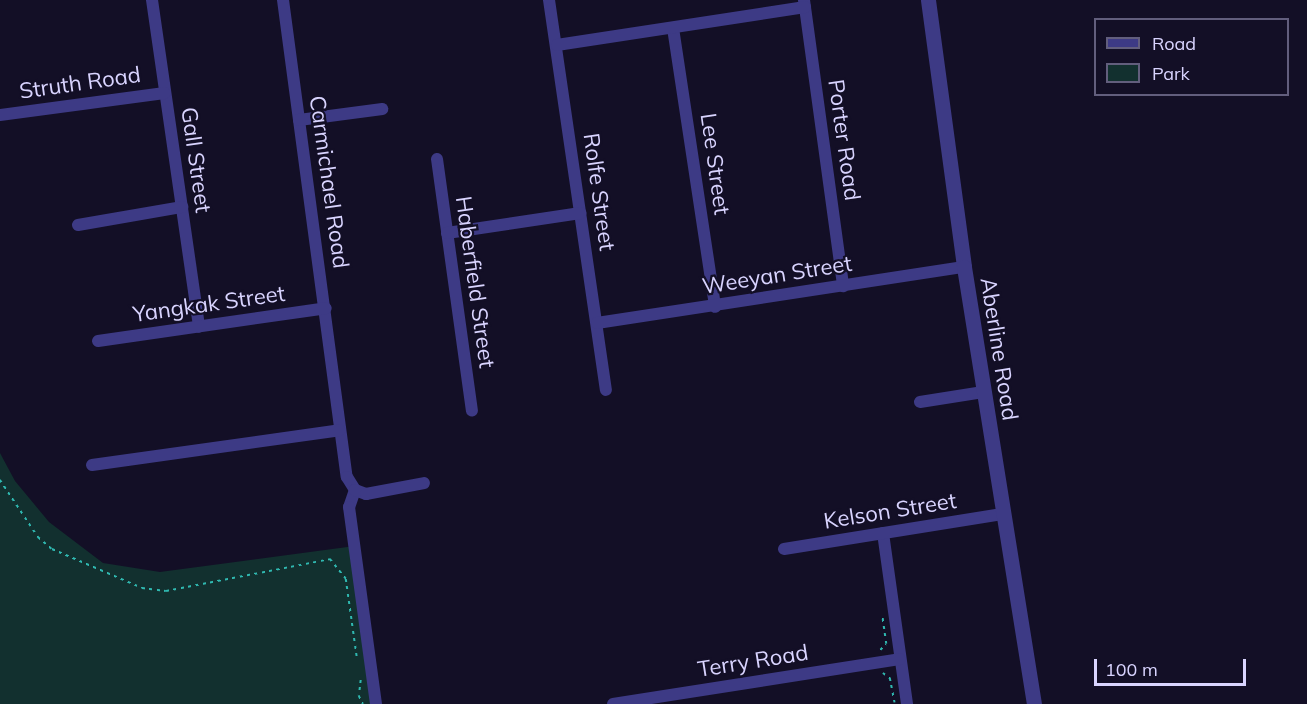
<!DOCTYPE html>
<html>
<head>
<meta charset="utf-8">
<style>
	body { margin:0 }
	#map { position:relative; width:1307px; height:704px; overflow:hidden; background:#130f26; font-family:Mulish,sans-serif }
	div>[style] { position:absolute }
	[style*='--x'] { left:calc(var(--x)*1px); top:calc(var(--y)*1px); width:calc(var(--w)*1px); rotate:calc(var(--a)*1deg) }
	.green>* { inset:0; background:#12302f }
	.path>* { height:1.5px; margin-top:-0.75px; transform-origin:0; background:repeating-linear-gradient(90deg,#2fb8b0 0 3px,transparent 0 7.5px) }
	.minor>* { height:12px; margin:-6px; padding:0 6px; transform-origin:6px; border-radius:6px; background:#3d3a85 }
	.tertiary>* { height:15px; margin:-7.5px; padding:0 7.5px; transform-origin:7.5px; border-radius:7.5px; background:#3d3a85 }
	span { translate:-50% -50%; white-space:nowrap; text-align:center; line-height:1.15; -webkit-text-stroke:4.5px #130f26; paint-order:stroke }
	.street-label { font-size:22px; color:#d9d4ff }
	.legend { position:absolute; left:1094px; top:18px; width:195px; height:78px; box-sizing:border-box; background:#130f26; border:2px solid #625e7d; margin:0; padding:8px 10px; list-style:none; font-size:18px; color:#d9d4ff }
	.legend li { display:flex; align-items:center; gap:12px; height:30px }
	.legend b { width:30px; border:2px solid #625e7d }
	.scale { position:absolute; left:1094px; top:659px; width:152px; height:27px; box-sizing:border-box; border:3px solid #d9d4ff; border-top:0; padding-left:8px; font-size:18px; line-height:21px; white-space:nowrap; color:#d9d4ff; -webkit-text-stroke:4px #130f26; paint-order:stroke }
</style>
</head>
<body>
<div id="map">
	<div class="green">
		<i style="clip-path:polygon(0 453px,15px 481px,49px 522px,103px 563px,160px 572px,355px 546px,376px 704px,0 704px)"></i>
	</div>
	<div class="path">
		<i style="--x:0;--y:480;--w:69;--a:56.3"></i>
		<i style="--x:38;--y:537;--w:18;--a:41"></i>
		<i style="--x:52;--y:549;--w:98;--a:23.4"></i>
		<i style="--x:142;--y:588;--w:24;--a:7"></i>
		<i style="--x:166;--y:591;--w:167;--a:-11"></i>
		<i style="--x:330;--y:559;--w:26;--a:51"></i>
		<i style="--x:346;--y:579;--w:79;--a:82"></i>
		<i style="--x:880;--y:650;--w:8;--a:-45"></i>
		<i style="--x:886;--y:644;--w:28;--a:-98"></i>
		<i style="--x:883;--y:673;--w:9;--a:36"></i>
		<i style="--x:890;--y:678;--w:25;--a:79"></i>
		<i style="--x:361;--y:680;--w:16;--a:97"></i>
		<i style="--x:359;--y:696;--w:9;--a:63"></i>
	</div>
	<div class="minor">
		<i style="--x:152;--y:0;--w:330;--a:81.8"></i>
		<i style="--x:283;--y:0;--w:481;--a:82.4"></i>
		<i style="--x:347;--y:477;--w:15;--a:58"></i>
		<i style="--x:355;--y:490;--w:18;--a:109"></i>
		<i style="--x:349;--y:507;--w:199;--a:82.2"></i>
		<i style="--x:549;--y:0;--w:394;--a:81.7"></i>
		<i style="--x:804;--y:0;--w:289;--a:82.2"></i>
		<i style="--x:673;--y:28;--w:282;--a:81.4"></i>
		<i style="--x:557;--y:45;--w:251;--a:-8.7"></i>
		<i style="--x:0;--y:115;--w:166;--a:-7.6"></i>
		<i style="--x:299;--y:120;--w:84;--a:-7.5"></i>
		<i style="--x:437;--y:159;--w:254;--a:82.1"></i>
		<i style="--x:78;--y:225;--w:106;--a:-9.8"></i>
		<i style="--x:447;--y:233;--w:135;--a:-8.5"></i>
		<i style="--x:597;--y:323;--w:371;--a:-8.7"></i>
		<i style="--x:98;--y:341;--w:230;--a:-8.2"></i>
		<i style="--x:920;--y:402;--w:64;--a:-9"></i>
		<i style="--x:92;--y:465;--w:250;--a:-8"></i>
		<i style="--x:355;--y:490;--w:12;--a:20"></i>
		<i style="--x:366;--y:494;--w:59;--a:-10.7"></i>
		<i style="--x:883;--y:533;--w:173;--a:82"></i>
		<i style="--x:784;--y:549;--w:221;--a:-9.1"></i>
		<i style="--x:613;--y:704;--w:290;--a:-8.9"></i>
	</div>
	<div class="tertiary">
		<i style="--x:928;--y:0;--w:269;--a:82.3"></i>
		<i style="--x:964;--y:267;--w:443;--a:80.9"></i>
	</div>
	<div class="street-label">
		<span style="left:80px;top:83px;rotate:-8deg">Struth Road</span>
		<span style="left:844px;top:140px;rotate:82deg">Porter Road</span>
		<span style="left:196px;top:160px;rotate:82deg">Gall Street</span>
		<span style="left:715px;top:164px;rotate:82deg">Lee Street</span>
		<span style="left:329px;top:182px;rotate:82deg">Carmichael Road</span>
		<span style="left:599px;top:192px;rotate:82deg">Rolfe Street</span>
		<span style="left:777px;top:275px;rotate:-9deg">Weeyan Street</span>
		<span style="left:475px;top:282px;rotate:82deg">Haberfield Street</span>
		<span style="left:209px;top:304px;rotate:-8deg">Yangkak Street</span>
		<span style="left:999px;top:349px;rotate:81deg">Aberline Road</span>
		<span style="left:890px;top:511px;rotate:-9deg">Kelson Street</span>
		<span style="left:753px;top:661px;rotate:-9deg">Terry Road</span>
	</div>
	<ul class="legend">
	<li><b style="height:8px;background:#3d3a85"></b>Road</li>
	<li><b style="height:16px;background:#12302f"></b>Park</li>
	</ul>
	<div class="scale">100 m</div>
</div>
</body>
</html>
